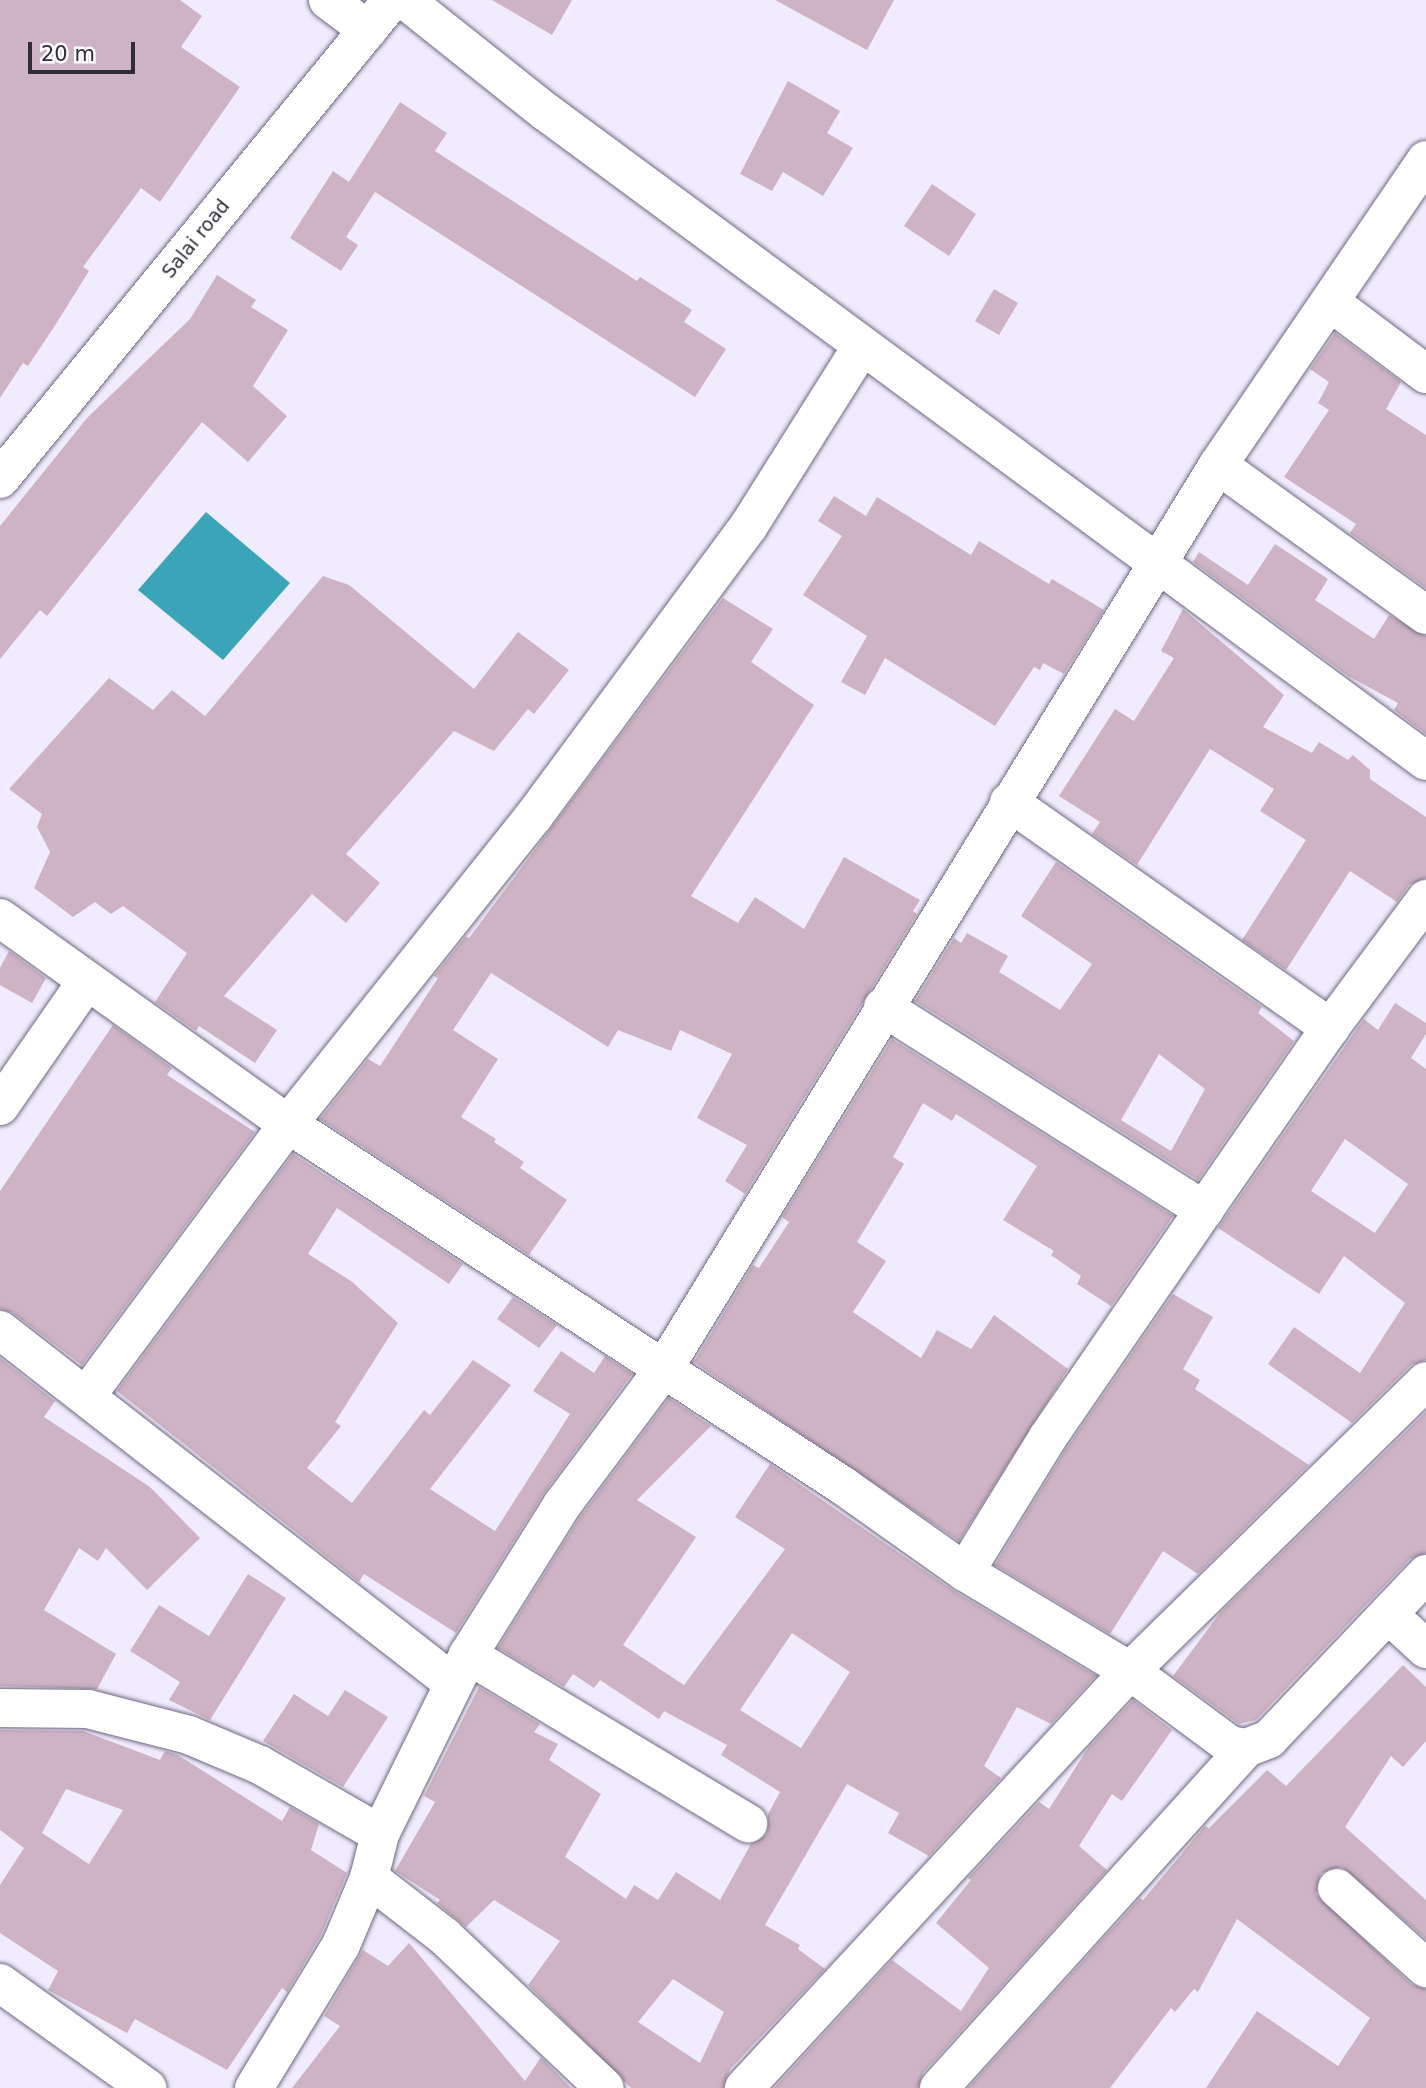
<!DOCTYPE html>
<html>
<head>
<meta charset="utf-8">
<style>
	body { margin:0 }
	#map { position:relative; width:1426px; height:2088px; overflow:hidden; background:#f1ecfd; font-family:"DejaVu Sans",sans-serif }
	div>[style] { position:absolute }
	[style*='--x'] { left:calc(var(--x)*1px); top:calc(var(--y)*1px); width:calc(var(--w)*1px); rotate:calc(var(--a)*1deg) }
	.water>* { inset:0; background:#3aa4b8 }
	.building>* { inset:0; background:#cdb3c4 }
	.roads { filter:drop-shadow(0 0 2px #706981) drop-shadow(0 0 2px #706981) }
	.minor>* { height:38px; margin:-19px; padding:0 19px; transform-origin:19px; border-radius:19px; background:#fff }
	.major>* { height:38px; margin:-19px; padding:0 19px; transform-origin:19px; border-radius:19px; background:#fff }
	span { translate:-50% -50%; white-space:nowrap; text-align:center; line-height:1.15; -webkit-text-stroke:5px #fff; paint-order:stroke }
	.street-label { font-size:19px; color:#2f2c37 }
	.scale { position:absolute; left:28px; top:42px; width:107px; height:32px; box-sizing:border-box; border:4px solid #2f2c37; border-top:0; padding-left:9px; font-size:21px; line-height:24px; white-space:nowrap; color:#2f2c37; -webkit-text-stroke:5px #fff; paint-order:stroke }
</style>
</head>
<body>
<div id="map">
	<div class="water">
		<i style="clip-path:polygon(206px 512px,290px 583px,223px 660px,138px 590px)"></i>
	</div>
	<div class="building">
		<i style="clip-path:polygon(0 0,180px 0,202px 16px,181px 47px,240px 87px,160px 202px,141px 188px,83px 267px,89px 271px,54px 327px,28px 366px,23px 363px,0 398px)"></i>
		<i style="clip-path:polygon(492px 0,572px 0,552px 35px)"></i>
		<i style="clip-path:polygon(775px 0,894px 0,867px 50px)"></i>
		<i style="clip-path:polygon(788px 81px,840px 111px,827px 133px,853px 148px,823px 196px,783px 172px,772px 191px,740px 174px)"></i>
		<i style="clip-path:polygon(400px 102px,447px 133px,435px 151px,637px 281px,640px 277px,692px 310px,684px 322px,726px 349px,695px 397px,375px 192px,346px 237px,358px 245px,341px 271px,290px 238px,333px 171px,349px 182px)"></i>
		<i style="clip-path:polygon(932px 184px,976px 214px,949px 256px,904px 226px)"></i>
		<i style="clip-path:polygon(217px 275px,256px 300px,251px 307px,288px 330px,253px 386px,287px 416px,248px 462px,202px 422px,47px 616px,40px 610px,0 659px,0 526px,87px 418px,190px 319px)"></i>
		<i style="clip-path:polygon(994px 289px,1018px 303px,999px 335px,975px 321px)"></i>
		<i style="clip-path:polygon(1335px 333px,1401px 382px,1386px 409px,1426px 435px,1426px 588px,1350px 533px,1356px 524px,1284px 477px,1329px 410px,1318px 403px,1329px 382px,1310px 369px)"></i>
		<i style="clip-path:polygon(834px 496px,866px 516px,877px 497px,971px 555px,979px 541px,1049px 584px,1052px 579px,1104px 610px,1064px 674px,1043px 663px,1040px 670px,1034px 667px,995px 726px,885px 658px,865px 695px,841px 682px,867px 636px,803px 595px,842px 536px,818px 521px)"></i>
		<i style="clip-path:polygon(1275px 544px,1328px 579px,1315px 600px,1374px 639px,1389px 615px,1426px 636px,1426px 734px,1394px 710px,1398px 703px,1348px 676px,1193px 562px,1199px 552px,1248px 585px)"></i>
		<i style="clip-path:polygon(323px 576px,349px 585px,474px 689px,518px 632px,569px 670px,534px 714px,528px 709px,494px 751px,454px 731px,346px 854px,380px 883px,346px 923px,312px 894px,224px 996px,277px 1030px,255px 1063px,199px 1026px,196px 1031px,155px 1002px,187px 953px,123px 906px,111px 914px,95px 902px,73px 917px,34px 888px,50px 852px,37px 827px,42px 814px,9px 789px,109px 678px,153px 710px,172px 690px,205px 716px)"></i>
		<i style="clip-path:polygon(723px 598px,773px 629px,751px 662px,814px 705px,691px 896px,738px 923px,755px 897px,804px 929px,844px 857px,920px 900px,913px 911px,917px 914px,745px 1194px,725px 1181px,747px 1145px,697px 1118px,732px 1054px,680px 1030px,671px 1051px,618px 1030px,608px 1047px,491px 973px,453px 1030px,498px 1059px,461px 1117px,496px 1139px,494px 1142px,524px 1162px,520px 1168px,567px 1200px,529px 1255px,320px 1119px,368px 1059px,380px 1066px,438px 978px,434px 976px,466px 936px,469px 938px)"></i>
		<i style="clip-path:polygon(1183px 609px,1284px 695px,1263px 727px,1312px 753px,1319px 742px,1348px 760px,1353px 755px,1370px 770px,1370px 779px,1426px 817px,1426px 878px,1409px 885px,1397px 902px,1350px 871px,1286px 970px,1242px 940px,1306px 840px,1260px 811px,1274px 789px,1210px 749px,1137px 865px,1092px 834px,1100px 822px,1059px 796px,1115px 709px,1134px 721px,1174px 658px,1161px 651px)"></i>
		<i style="clip-path:polygon(evenodd,1056px 862px,1262px 1007px,1258px 1013px,1294px 1041px,1198px 1180px,915px 1001px,954px 938px,961px 943px,967px 933px,1008px 956px,999px 972px,1060px 1010px,1092px 964px,1021px 916px,1056px 862px,1159px 1054px,1205px 1089px,1171px 1151px,1121px 1120px,1159px 1054px)"></i>
		<i style="clip-path:polygon(9px 951px,46px 978px,32px 1003px,0 985px,0 968px)"></i>
		<i style="clip-path:polygon(evenodd,1395px 1003px,1426px 1023px,1426px 1034px,1411px 1058px,1426px 1069px,1426px 1360px,1411px 1365px,1352px 1423px,1268px 1364px,1294px 1327px,1360px 1373px,1405px 1303px,1344px 1256px,1319px 1294px,1218px 1228px,1364px 1019px,1378px 1030px,1395px 1003px,1345px 1139px,1408px 1184px,1375px 1233px,1311px 1191px,1345px 1139px)"></i>
		<i style="clip-path:polygon(113px 1025px,172px 1068px,167px 1075px,255px 1132px,82px 1365px,13px 1313px,0 1309px,0 1191px)"></i>
		<i style="clip-path:polygon(892px 1039px,1173px 1216px,1111px 1306px,1077px 1284px,1081px 1276px,1051px 1255px,1054px 1251px,1003px 1220px,1037px 1166px,956px 1114px,952px 1121px,923px 1103px,893px 1157px,904px 1164px,857px 1242px,886px 1261px,853px 1312px,921px 1358px,937px 1330px,971px 1349px,994px 1315px,1068px 1369px,959px 1541px,694px 1362px,753px 1265px,759px 1268px,789px 1222px,782px 1217px)"></i>
		<i style="clip-path:polygon(293px 1154px,463px 1264px,449px 1284px,337px 1208px,308px 1254px,351px 1281px,398px 1323px,335px 1422px,341px 1426px,307px 1468px,352px 1503px,424px 1410px,430px 1415px,473px 1360px,511px 1385px,430px 1489px,495px 1531px,570px 1414px,533px 1391px,561px 1351px,594px 1373px,605px 1356px,632px 1374px,544px 1493px,456px 1633px,364px 1574px,359px 1582px,117px 1391px)"></i>
		<i style="clip-path:polygon(1173px 1294px,1213px 1317px,1183px 1369px,1200px 1380px,1195px 1389px,1309px 1465px,1198px 1574px,1163px 1551px,1110px 1634px,995px 1565px,1066px 1449px)"></i>
		<i style="clip-path:polygon(513px 1297px,557px 1325px,539px 1348px,497px 1319px)"></i>
		<i style="clip-path:polygon(0 1358px,55px 1401px,44px 1417px,150px 1487px,200px 1538px,147px 1590px,106px 1548px,98px 1561px,79px 1548px,44px 1610px,116px 1654px,97px 1689px,0 1686px)"></i>
		<i style="clip-path:polygon(evenodd,669px 1398px,711px 1426px,637px 1500px,696px 1537px,623px 1645px,684px 1685px,785px 1549px,735px 1517px,770px 1464px,954px 1591px,1096px 1676px,1051px 1724px,1017px 1707px,984px 1766px,1001px 1778px,929px 1856px,888px 1833px,899px 1813px,847px 1784px,765px 1925px,800px 1945px,798px 1949px,825px 1969px,730px 2069px,723px 2088px,631px 2088px,528px 1985px,560px 1941px,494px 1900px,466px 1927px,437px 1903px,440px 1900px,395px 1871px,435px 1802px,424px 1796px,479px 1687px,540px 1724px,534px 1732px,558px 1744px,549px 1760px,601px 1794px,565px 1857px,626px 1899px,634px 1885px,658px 1900px,676px 1872px,720px 1900px,751px 1844px,767px 1834px,768px 1814px,780px 1792px,721px 1755px,727px 1745px,664px 1711px,659px 1719px,600px 1680px,594px 1688px,573px 1674px,564px 1687px,498px 1648px,580px 1517px,669px 1398px,792px 1633px,850px 1672px,801px 1748px,740px 1710px,792px 1633px,669px 1398px,673px 1979px,724px 2012px,700px 2063px,638px 2022px,673px 1979px)"></i>
		<i style="clip-path:polygon(1426px 1412px,1426px 1553px,1410px 1559px,1256px 1720px,1239px 1724px,1173px 1676px,1220px 1613px)"></i>
		<i style="clip-path:polygon(248px 1574px,286px 1598px,210px 1720px,169px 1700px,180px 1682px,130px 1651px,159px 1605px,209px 1636px)"></i>
		<i style="clip-path:polygon(1403px 1665px,1426px 1687px,1426px 1741px,1403px 1767px,1391px 1756px,1345px 1827px,1426px 1900px,1426px 1939px,1342px 1867px,1321px 1873px,1316px 1894px,1411px 1984px,1426px 1989px,1426px 2088px,1206px 2088px,1257px 2011px,1338px 2066px,1370px 2018px,1237px 1919px,1198px 1992px,1194px 1989px,1175px 2012px,1171px 2008px,1110px 2088px,968px 2088px,1140px 1898px,1143px 1900px,1205px 1826px,1209px 1828px,1267px 1770px,1286px 1786px)"></i>
		<i style="clip-path:polygon(345px 1690px,388px 1717px,343px 1787px,263px 1741px,294px 1694px,328px 1716px)"></i>
		<i style="clip-path:polygon(1133px 1700px,1172px 1730px,1122px 1801px,1112px 1794px,1079px 1846px,1107px 1870px,923px 2073px,918px 2088px,774px 2088px,892px 1960px,961px 2011px,989px 1968px,936px 1923px,971px 1880px,968px 1878px,1039px 1802px,1049px 1809px,1088px 1748px)"></i>
		<i style="clip-path:polygon(evenodd,0 1730px,83px 1731px,160px 1760px,165px 1751px,178px 1755px,282px 1821px,290px 1807px,319px 1824px,311px 1850px,347px 1873px,321px 1935px,287px 1992px,282px 1988px,227px 2070px,135px 2019px,127px 2033px,48px 1990px,58px 1971px,0 1933px,0 1885px,24px 1848px,0 1830px,0 1730px,66px 1789px,123px 1810px,89px 1864px,42px 1833px,66px 1789px)"></i>
		<i style="clip-path:polygon(409px 1943px,525px 2081px,541px 2057px,571px 2088px,292px 2088px,340px 2026px,324px 2016px,363px 1950px,388px 1966px)"></i>
	</div>
	<div class="roads">
		<div class="minor">
			<i style="--x:328;--y:0;--w:50;--a:36.9"></i>
			<i style="--x:405;--y:0;--w:180;--a:38.5"></i>
			<i style="--x:546;--y:112;--w:1093;--a:36.41"></i>
			<i style="--x:1330;--y:302;--w:120;--a:36.9"></i>
			<i style="--x:1218;--y:465;--w:256;--a:35.8"></i>
			<i style="--x:1009;--y:802;--w:393;--a:35.1"></i>
			<i style="--x:0;--y:918;--w:354;--a:35.6"></i>
			<i style="--x:288;--y:1124;--w:661;--a:33.09"></i>
			<i style="--x:842;--y:1485;--w:151;--a:35.3"></i>
			<i style="--x:965;--y:1572;--w:192;--a:31"></i>
			<i style="--x:1130;--y:1671;--w:124;--a:36.5"></i>
			<i style="--x:1230;--y:1745;--w:16;--a:11"></i>
			<i style="--x:1246;--y:1748;--w:25;--a:-21"></i>
			<i style="--x:1269;--y:1739;--w:228;--a:-46.4"></i>
			<i style="--x:883;--y:1007;--w:380;--a:32.3"></i>
			<i style="--x:0;--y:1106;--w:152;--a:-55.2"></i>
			<i style="--x:0;--y:1330;--w:574;--a:37.93"></i>
			<i style="--x:87;--y:1395;--w:337;--a:-53.4"></i>
			<i style="--x:288;--y:1124;--w:394;--a:-51.4"></i>
			<i style="--x:534;--y:816;--w:360;--a:-53.5"></i>
			<i style="--x:748;--y:527;--w:214;--a:-57.8"></i>
			<i style="--x:965;--y:1572;--w:158;--a:-58.4"></i>
			<i style="--x:1048;--y:1437;--w:275;--a:-55.5"></i>
			<i style="--x:1204;--y:1210;--w:221;--a:-55.3"></i>
			<i style="--x:1330;--y:1028;--w:161;--a:-53.3"></i>
			<i style="--x:1388;--y:1614;--w:52;--a:42.6"></i>
			<i style="--x:468;--y:1655;--w:327;--a:31"></i>
			<i style="--x:0;--y:1708;--w:88;--a:0.7"></i>
			<i style="--x:88;--y:1709;--w:104;--a:14.4"></i>
			<i style="--x:189;--y:1735;--w:77;--a:22.9"></i>
			<i style="--x:260;--y:1765;--w:138;--a:29.9"></i>
			<i style="--x:369;--y:1878;--w:95;--a:37.7"></i>
			<i style="--x:444;--y:1936;--w:221;--a:43.4"></i>
			<i style="--x:1337;--y:1888;--w:120;--a:42"></i>
			<i style="--x:0;--y:1983;--w:181;--a:35.5"></i>
			<i style="--x:254;--y:2088;--w:167;--a:-58.7"></i>
			<i style="--x:341;--y:1945;--w:73;--a:-67.3"></i>
			<i style="--x:369;--y:1878;--w:45;--a:-76"></i>
			<i style="--x:380;--y:1834;--w:199;--a:-63.8"></i>
			<i style="--x:468;--y:1655;--w:177;--a:-57.9"></i>
			<i style="--x:562;--y:1505;--w:169;--a:-53.2"></i>
			<i style="--x:663;--y:1370;--w:1062;--a:-58.48"></i>
			<i style="--x:1218;--y:465;--w:369;--a:-55.7"></i>
			<i style="--x:744;--y:2088;--w:568;--a:-47.21"></i>
			<i style="--x:1130;--y:1671;--w:414;--a:-44.4"></i>
			<i style="--x:939;--y:2088;--w:458;--a:-47.9"></i>
		</div>
		<div class="major">
			<i style="--x:0;--y:479;--w:619;--a:-50.7"></i>
		</div>
	</div>
	<div class="street-label">
		<span style="left:196px;top:239px;rotate:-51deg">Salai road</span>
	</div>
	<div class="scale">20 m</div>
</div>
</body>
</html>
